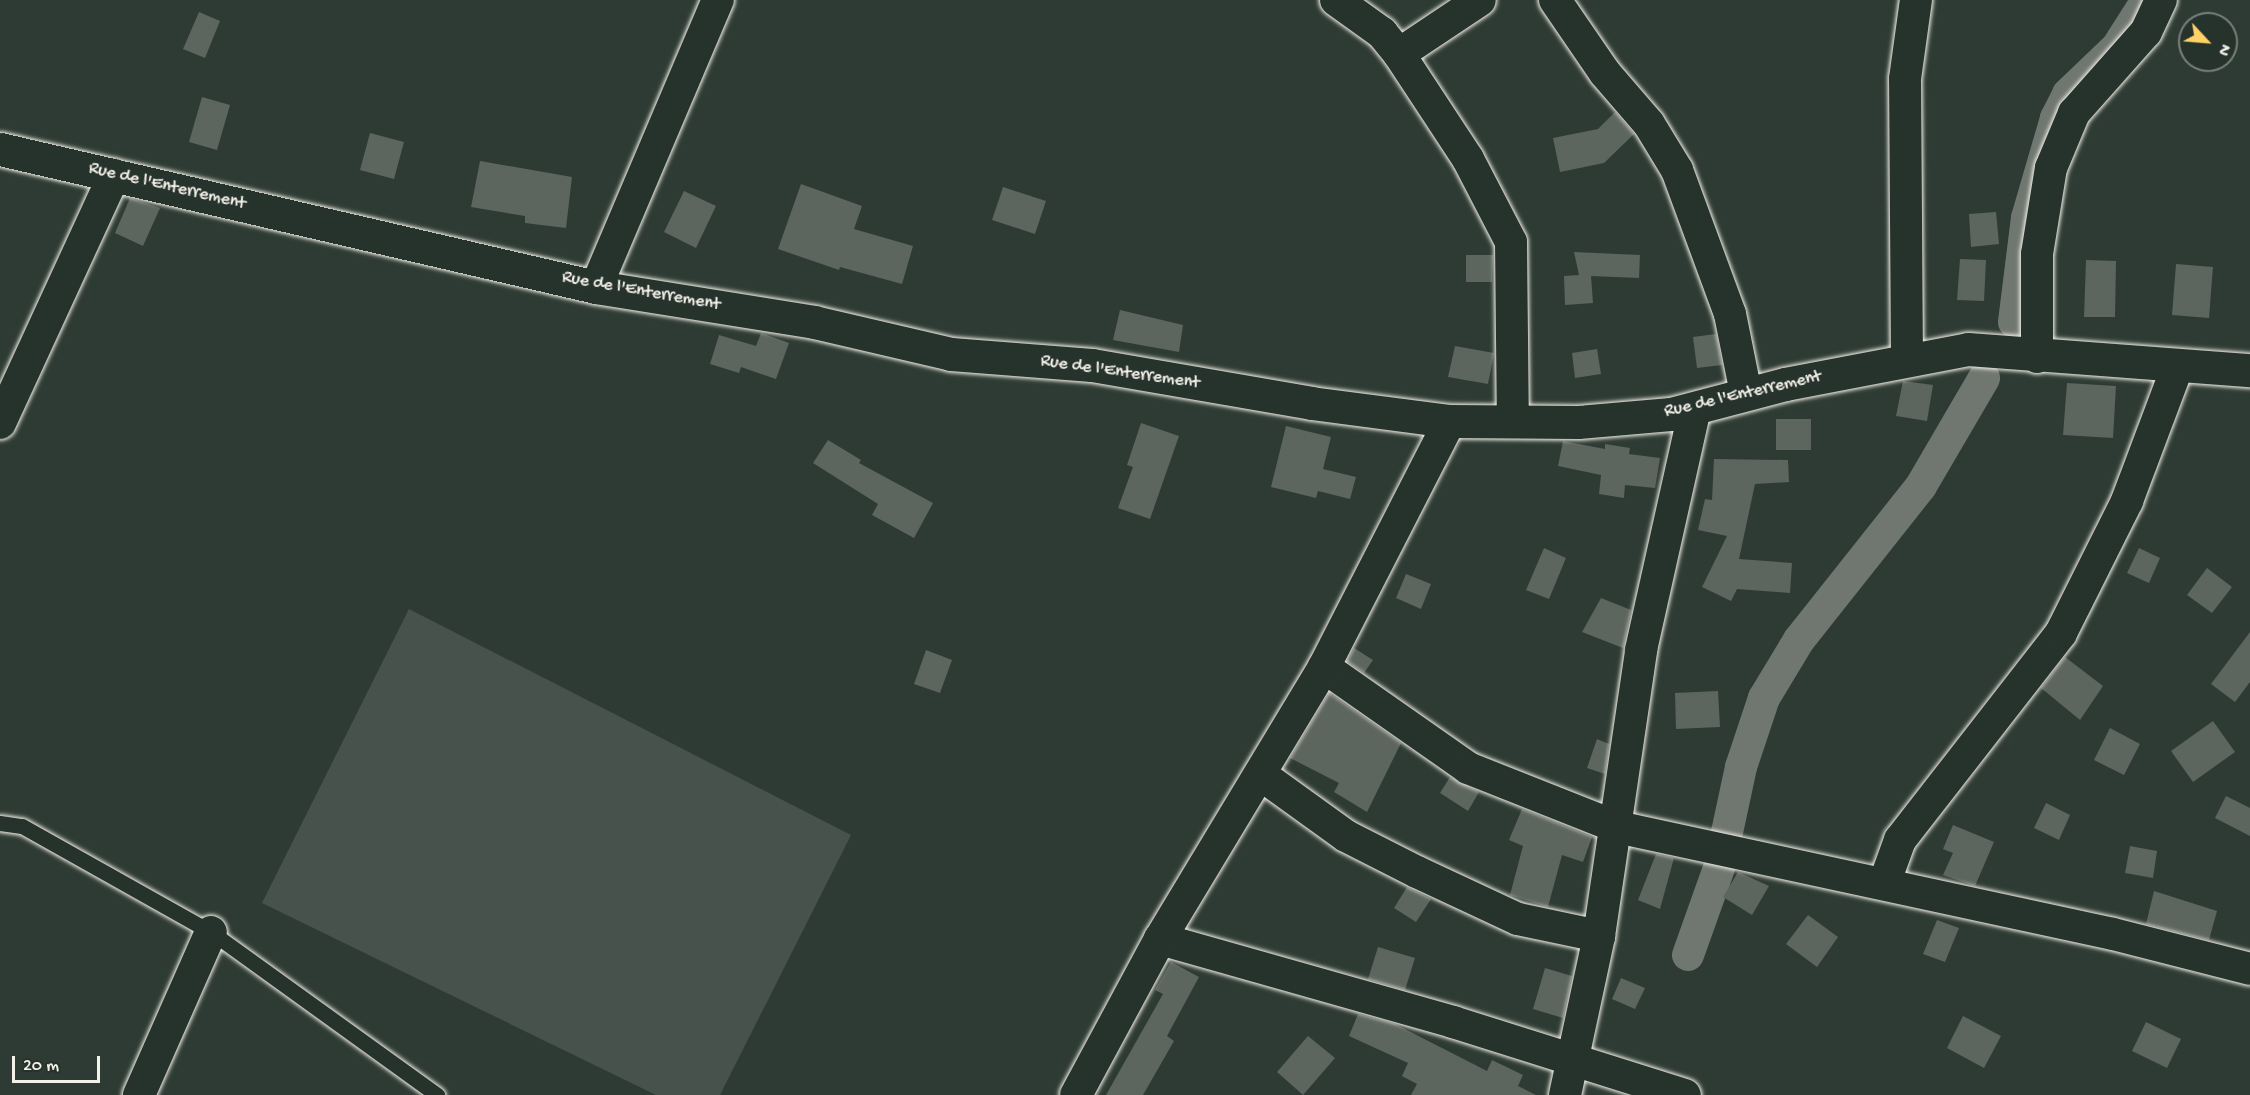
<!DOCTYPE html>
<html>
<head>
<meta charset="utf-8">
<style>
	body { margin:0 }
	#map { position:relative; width:2250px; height:1095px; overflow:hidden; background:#2e3b34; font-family:"Gochi Hand",sans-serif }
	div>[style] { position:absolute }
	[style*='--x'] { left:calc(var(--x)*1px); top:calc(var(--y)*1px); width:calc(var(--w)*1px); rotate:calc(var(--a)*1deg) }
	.green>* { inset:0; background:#48524c }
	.canal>* { height:32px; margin:-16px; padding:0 16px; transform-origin:16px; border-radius:16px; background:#6f7770 }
	.building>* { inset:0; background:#5c655e }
	.roads { filter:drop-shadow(0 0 2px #f4f1e8) drop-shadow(0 0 2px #f4f1e8) }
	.lane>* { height:15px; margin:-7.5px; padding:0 7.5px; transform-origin:7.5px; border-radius:7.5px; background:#26332d }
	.street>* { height:32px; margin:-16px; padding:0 16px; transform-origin:16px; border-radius:16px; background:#26332d }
	.secondary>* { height:33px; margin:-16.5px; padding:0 16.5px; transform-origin:16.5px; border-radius:16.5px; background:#26332d }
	span { translate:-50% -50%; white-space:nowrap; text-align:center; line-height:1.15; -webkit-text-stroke:4.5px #26332d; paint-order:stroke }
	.street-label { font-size:18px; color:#f4f1e8 }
	.north { position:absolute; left:2178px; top:12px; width:60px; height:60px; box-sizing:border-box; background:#26332d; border:2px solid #787f78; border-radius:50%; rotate:116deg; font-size:16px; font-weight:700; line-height:24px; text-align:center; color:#f4f1e8 }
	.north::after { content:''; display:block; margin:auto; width:21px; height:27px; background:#ffd166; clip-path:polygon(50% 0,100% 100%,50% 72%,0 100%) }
	.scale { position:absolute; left:12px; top:1056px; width:88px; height:27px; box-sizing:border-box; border:3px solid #f4f1e8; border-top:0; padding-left:8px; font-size:18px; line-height:21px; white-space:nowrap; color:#f4f1e8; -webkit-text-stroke:4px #26332d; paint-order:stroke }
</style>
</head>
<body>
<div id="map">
	<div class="green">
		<i style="clip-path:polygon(409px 609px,851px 835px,720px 1095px,656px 1095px,262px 903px)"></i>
	</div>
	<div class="canal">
		<i style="--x:2014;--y:322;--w:105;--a:-82.9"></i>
		<i style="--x:2027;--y:218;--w:104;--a:-73.8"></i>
		<i style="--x:2056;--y:118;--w:27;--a:-63"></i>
		<i style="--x:2068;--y:94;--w:68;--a:-43.8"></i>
		<i style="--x:2117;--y:47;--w:56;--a:-57.4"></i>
		<i style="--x:1726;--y:837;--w:72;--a:-77.9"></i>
		<i style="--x:1741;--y:767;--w:73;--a:-71.6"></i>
		<i style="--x:1764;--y:698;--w:68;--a:-58.9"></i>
		<i style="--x:1799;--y:640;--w:196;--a:-51.6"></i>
		<i style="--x:1921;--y:486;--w:125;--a:-59.7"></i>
		<i style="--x:1688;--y:955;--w:92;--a:-70.4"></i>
	</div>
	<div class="building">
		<i style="clip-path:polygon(199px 12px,220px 21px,205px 58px,183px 49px)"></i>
		<i style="clip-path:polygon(202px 97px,230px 105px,217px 150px,189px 142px)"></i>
		<i style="clip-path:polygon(1615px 112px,1634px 134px,1604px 163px,1560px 172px,1553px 138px,1598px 129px)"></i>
		<i style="clip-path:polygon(370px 133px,404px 142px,394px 179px,360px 170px)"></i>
		<i style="clip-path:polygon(480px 161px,572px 177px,566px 228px,525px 223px,525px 216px,471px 207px)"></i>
		<i style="clip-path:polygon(801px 184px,862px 206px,854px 229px,913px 246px,902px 284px,840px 267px,839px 270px,778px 249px)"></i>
		<i style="clip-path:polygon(1003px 187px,1046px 201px,1035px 234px,992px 220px)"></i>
		<i style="clip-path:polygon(684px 191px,716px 206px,696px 248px,664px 232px)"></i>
		<i style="clip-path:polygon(130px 198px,160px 208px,143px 246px,115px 233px)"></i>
		<i style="clip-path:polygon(1996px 212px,1999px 244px,1971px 247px,1969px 214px)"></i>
		<i style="clip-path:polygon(1574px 252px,1640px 255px,1639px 278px,1591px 276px,1593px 303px,1565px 305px,1564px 276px,1579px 275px)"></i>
		<i style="clip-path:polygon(1466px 255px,1493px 255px,1492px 282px,1466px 282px)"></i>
		<i style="clip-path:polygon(1960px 259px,1986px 260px,1984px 301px,1957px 300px)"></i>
		<i style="clip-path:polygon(2086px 260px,2116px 261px,2115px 317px,2084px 317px)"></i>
		<i style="clip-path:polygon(2176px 264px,2213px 267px,2209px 318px,2172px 315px)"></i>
		<i style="clip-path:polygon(1120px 310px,1183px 325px,1179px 352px,1113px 340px)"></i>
		<i style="clip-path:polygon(761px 333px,789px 343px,776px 379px,741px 367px,739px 373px,710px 364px,719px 335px,756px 346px)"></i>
		<i style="clip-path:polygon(1716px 334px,1722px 365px,1697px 368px,1693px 337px)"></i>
		<i style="clip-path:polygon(1455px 346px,1494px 353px,1488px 384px,1448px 377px)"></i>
		<i style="clip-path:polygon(1597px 349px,1601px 374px,1575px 378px,1572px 353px)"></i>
		<i style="clip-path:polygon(1903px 381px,1933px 385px,1927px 421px,1896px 416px)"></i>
		<i style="clip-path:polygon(2067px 383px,2116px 386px,2113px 438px,2063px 435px)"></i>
		<i style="clip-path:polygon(1776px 419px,1811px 419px,1811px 450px,1776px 450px)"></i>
		<i style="clip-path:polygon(1141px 423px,1179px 436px,1150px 519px,1118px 508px,1133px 467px,1127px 465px)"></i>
		<i style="clip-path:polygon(1286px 426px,1331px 437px,1323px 469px,1356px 477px,1350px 499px,1318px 491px,1316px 498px,1271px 487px)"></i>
		<i style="clip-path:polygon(828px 440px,861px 460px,859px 463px,933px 503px,914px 538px,872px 515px,878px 504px,813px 463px)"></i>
		<i style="clip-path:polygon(1563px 441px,1605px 449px,1605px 444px,1630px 448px,1629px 454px,1660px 458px,1655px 488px,1625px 485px,1624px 498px,1599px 494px,1601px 475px,1558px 466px)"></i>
		<i style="clip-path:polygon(1714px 459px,1788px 460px,1789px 482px,1755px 484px,1739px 559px,1792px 563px,1790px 593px,1737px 589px,1731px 601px,1702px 587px,1727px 536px,1698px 530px,1705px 499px,1712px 500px)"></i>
		<i style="clip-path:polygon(1544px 548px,1566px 558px,1549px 599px,1526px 590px)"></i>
		<i style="clip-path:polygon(2139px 548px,2160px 558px,2149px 583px,2127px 573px)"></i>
		<i style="clip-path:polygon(2207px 568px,2232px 587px,2212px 613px,2187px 595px)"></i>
		<i style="clip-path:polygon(1406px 574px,1431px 584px,1421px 609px,1396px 598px)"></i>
		<i style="clip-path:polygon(1601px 598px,1631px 610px,1623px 648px,1582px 632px)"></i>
		<i style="clip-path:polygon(2250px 632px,2250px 682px,2235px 702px,2211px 684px)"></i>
		<i style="clip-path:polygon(1354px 648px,1373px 660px,1364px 673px,1347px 661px)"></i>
		<i style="clip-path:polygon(926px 650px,952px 660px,940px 693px,914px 684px)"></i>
		<i style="clip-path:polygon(2065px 657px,2103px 686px,2080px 720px,2041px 688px)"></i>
		<i style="clip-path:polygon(1718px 691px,1720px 727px,1676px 729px,1675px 693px)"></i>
		<i style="clip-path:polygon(1329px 693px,1401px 743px,1367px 812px,1334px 792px,1339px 783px,1290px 758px)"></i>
		<i style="clip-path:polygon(2213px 721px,2235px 752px,2193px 782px,2171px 751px)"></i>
		<i style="clip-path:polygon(2110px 728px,2140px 744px,2124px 775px,2094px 760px)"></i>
		<i style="clip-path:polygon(1597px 739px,1609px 744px,1605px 774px,1587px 768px)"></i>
		<i style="clip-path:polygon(1450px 777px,1479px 792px,1468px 811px,1440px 793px)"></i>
		<i style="clip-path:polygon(2226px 796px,2250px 808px,2250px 836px,2215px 818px)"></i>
		<i style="clip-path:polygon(2046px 803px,2070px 815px,2059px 840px,2034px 828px)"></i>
		<i style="clip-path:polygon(1522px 809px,1592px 837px,1583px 862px,1562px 855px,1548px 907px,1510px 895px,1523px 846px,1509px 840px)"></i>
		<i style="clip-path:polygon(1953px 825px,1994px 842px,1975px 886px,1943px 875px,1953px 853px,1943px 849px)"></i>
		<i style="clip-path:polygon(2130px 846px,2157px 851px,2153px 878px,2125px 873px)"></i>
		<i style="clip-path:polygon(1656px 854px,1674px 858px,1660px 909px,1638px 900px)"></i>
		<i style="clip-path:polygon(1738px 872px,1769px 886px,1752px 915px,1723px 897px)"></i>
		<i style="clip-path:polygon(1407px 887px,1431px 899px,1416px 922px,1394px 908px)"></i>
		<i style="clip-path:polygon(2154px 891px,2217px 911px,2209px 940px,2146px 924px)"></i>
		<i style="clip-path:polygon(1808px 915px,1838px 937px,1817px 967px,1786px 944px)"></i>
		<i style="clip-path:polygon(1937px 920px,1959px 928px,1945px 962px,1923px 954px)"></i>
		<i style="clip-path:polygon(1378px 947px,1415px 958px,1405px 990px,1368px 979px)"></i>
		<i style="clip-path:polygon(1171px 962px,1199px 977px,1167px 1036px,1174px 1041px,1143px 1095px,1106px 1095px,1163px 994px,1155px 990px)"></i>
		<i style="clip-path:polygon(1545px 968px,1572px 976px,1563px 1018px,1533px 1009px)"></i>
		<i style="clip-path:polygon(1621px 978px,1645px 988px,1635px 1009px,1612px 999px)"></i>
		<i style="clip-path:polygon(1358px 1014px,1395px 1024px,1487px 1071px,1492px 1060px,1523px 1075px,1518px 1086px,1536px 1095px,1411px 1095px,1417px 1084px,1402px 1076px,1408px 1063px,1349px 1036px)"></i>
		<i style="clip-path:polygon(1963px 1016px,2001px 1036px,1984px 1068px,1947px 1048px)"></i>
		<i style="clip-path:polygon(2146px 1022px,2181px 1039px,2167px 1068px,2132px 1051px)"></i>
		<i style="clip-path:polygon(1308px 1036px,1335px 1058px,1303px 1095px,1277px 1072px)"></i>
	</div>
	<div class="roads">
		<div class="lane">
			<i style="--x:0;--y:823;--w:22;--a:8"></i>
			<i style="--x:22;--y:826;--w:217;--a:29.3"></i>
			<i style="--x:211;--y:932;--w:279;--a:35.8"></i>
		</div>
		<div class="street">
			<i style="--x:1336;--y:0;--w:57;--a:35.7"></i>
			<i style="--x:1382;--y:33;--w:27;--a:51"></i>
			<i style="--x:1399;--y:54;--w:126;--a:56.7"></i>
			<i style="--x:1468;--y:159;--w:93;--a:62.6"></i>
			<i style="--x:1511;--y:242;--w:179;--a:89.4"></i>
			<i style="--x:1555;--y:0;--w:88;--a:55.6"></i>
			<i style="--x:1605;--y:73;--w:67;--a:49.2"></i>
			<i style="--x:1649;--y:124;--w:54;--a:58.7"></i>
			<i style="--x:1677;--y:170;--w:153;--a:69.8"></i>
			<i style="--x:1730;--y:314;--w:81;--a:78.6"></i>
			<i style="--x:1399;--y:54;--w:97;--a:-33.7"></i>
			<i style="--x:596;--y:287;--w:312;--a:-67"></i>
			<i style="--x:2037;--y:357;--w:103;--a:-90"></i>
			<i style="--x:2037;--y:254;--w:87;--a:-80.8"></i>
			<i style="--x:2051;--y:168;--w:60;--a:-67.3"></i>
			<i style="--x:2074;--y:113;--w:108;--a:-48.4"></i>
			<i style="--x:2146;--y:32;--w:35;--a:-65"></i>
			<i style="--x:1907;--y:360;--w:281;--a:-90.4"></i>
			<i style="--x:1905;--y:79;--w:80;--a:-82.1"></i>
			<i style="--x:0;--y:423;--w:273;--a:-65.3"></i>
			<i style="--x:1324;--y:667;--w:176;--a:35"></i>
			<i style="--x:1468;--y:768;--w:160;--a:21.6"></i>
			<i style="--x:1617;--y:827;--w:507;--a:12.17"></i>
			<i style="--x:2113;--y:934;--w:141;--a:14.3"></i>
			<i style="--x:1260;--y:774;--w:106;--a:35.8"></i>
			<i style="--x:1346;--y:836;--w:80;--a:26.9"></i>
			<i style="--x:1417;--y:872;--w:111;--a:25"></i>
			<i style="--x:1518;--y:919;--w:83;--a:11.9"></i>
			<i style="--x:1884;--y:884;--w:47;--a:-70"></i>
			<i style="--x:1900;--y:840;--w:262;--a:-52.1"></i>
			<i style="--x:2061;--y:633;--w:148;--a:-63.4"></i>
			<i style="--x:2127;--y:501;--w:145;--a:-69.4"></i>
			<i style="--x:1160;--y:939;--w:305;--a:15.8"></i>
			<i style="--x:1453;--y:1022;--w:243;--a:17.5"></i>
			<i style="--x:139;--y:1095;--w:178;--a:-66.2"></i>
			<i style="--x:1076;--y:1095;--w:177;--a:-61.7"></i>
			<i style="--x:1160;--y:939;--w:318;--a:-58.9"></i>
			<i style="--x:1324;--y:667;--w:276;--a:-62.9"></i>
			<i style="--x:1565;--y:1095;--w:163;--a:-77.9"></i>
			<i style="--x:1599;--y:936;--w:289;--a:-81.6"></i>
			<i style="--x:1641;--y:650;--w:247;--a:-77.4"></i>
		</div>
		<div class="secondary">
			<i style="--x:0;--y:149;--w:612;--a:13.04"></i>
			<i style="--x:596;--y:287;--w:221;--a:9.1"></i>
			<i style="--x:814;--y:322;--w:141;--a:13.1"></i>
			<i style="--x:951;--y:354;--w:141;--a:4.5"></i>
			<i style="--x:1092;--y:365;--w:222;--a:9.8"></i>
			<i style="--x:1311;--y:403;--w:140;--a:7.4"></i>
			<i style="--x:1450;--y:421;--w:128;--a:0.4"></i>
			<i style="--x:1578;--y:422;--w:93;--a:-4.9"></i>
			<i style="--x:1671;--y:414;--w:118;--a:-14.7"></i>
			<i style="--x:1785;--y:384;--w:186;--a:-10.8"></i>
			<i style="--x:1968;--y:349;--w:283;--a:4.3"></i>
		</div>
	</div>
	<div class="street-label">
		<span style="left:167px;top:187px;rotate:13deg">Rue de l'Enterrement</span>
		<span style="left:641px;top:292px;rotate:10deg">Rue de l'Enterrement</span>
		<span style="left:1120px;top:373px;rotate:8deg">Rue de l'Enterrement</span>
		<span style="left:1743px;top:395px;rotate:-13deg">Rue de l'Enterrement</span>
	</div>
	<div class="north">N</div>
	<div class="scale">20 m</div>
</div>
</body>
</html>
